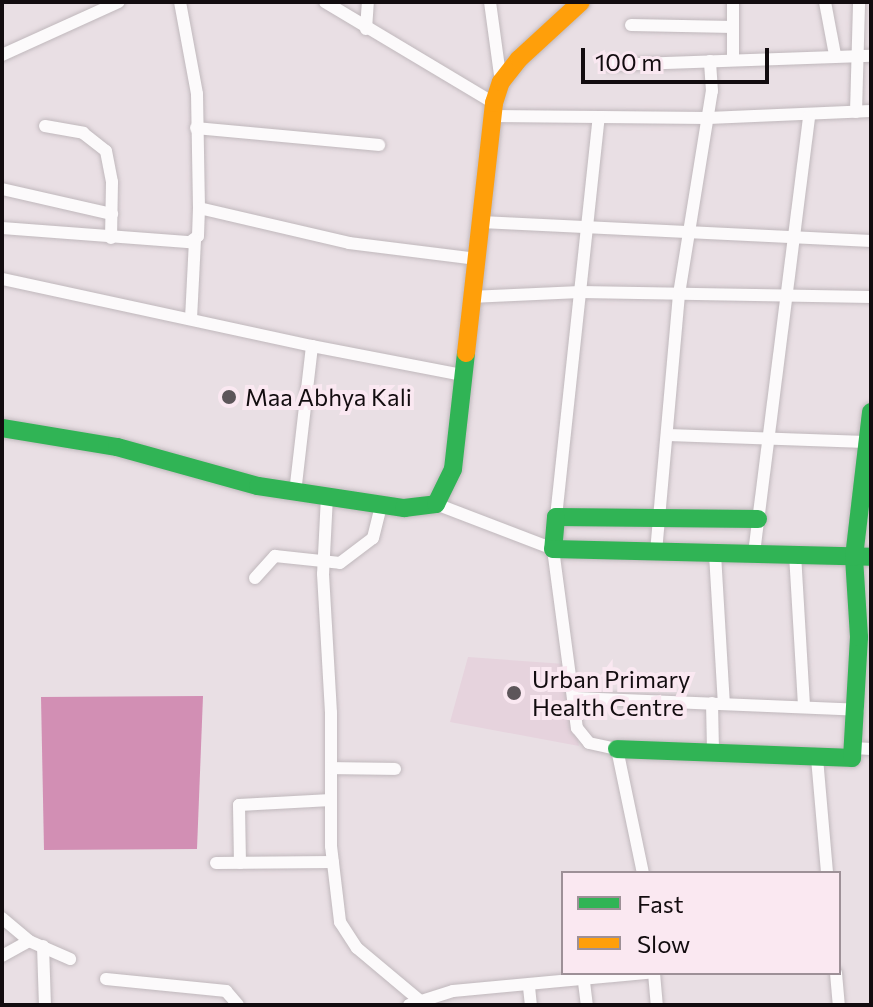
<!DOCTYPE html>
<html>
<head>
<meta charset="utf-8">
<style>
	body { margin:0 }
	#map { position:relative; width:873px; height:1007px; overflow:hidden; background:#e9dfe4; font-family:Commissioner,sans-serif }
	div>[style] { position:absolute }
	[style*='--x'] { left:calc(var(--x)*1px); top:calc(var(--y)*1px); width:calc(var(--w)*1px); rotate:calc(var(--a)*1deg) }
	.built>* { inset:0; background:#e6d3dd }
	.water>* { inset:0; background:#d28fb4 }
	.roads { filter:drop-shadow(0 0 2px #c0b8bc) drop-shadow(0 0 2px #c0b8bc) }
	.street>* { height:12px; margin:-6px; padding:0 6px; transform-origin:6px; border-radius:6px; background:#fcfafb }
	.fast>* { height:18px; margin:-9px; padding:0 9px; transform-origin:9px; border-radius:9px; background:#30b455 }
	.slow>* { height:18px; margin:-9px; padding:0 9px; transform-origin:9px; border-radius:9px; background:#ff9f0a }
	.dots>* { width:22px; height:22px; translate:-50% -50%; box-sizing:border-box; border:4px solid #fae8f1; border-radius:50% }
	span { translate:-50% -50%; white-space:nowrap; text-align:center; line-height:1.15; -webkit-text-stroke:8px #fae8f1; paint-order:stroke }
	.poi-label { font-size:24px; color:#120c0f }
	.left { translate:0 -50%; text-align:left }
	.frame { position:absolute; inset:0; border:4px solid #120c0f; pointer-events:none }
	.legend { position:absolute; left:561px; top:871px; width:280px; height:104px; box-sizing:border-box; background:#fae8f1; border:2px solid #9d9097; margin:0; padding:10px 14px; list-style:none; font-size:24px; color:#120c0f }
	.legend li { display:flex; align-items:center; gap:16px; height:40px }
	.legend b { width:40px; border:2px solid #9d9097 }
	.scale { position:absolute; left:581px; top:48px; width:188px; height:36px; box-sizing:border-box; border:4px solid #120c0f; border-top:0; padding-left:10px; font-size:24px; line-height:28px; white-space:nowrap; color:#120c0f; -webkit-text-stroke:6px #fae8f1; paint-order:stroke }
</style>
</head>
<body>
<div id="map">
	<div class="built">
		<i style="clip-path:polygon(468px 657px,565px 664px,579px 746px,450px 722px)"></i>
	</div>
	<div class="water">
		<i style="clip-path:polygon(203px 696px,197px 849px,44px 850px,41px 697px)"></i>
	</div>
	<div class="roads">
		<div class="street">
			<i style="--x:180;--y:2;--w:94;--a:79.5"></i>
			<i style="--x:197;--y:94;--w:114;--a:89"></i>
			<i style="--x:325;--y:2;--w:197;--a:30.9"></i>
			<i style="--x:490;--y:2;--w:81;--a:82.2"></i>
			<i style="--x:825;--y:2;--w:54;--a:79.3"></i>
			<i style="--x:631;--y:25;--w:102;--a:1.1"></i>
			<i style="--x:366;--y:29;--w:27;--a:-86"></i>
			<i style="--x:2;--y:55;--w:128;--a:-24.4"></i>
			<i style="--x:733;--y:59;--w:57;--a:-90"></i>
			<i style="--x:609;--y:65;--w:262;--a:-2"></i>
			<i style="--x:856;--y:112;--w:110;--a:-88.4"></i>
			<i style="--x:492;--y:116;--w:216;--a:0.5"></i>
			<i style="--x:708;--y:118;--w:163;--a:-2.5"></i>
			<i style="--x:45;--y:126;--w:39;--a:10"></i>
			<i style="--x:83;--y:133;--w:29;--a:38"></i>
			<i style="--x:106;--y:151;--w:32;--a:79"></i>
			<i style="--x:112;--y:182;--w:56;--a:91"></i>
			<i style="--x:196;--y:128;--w:184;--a:5.3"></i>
			<i style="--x:2;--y:189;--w:113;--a:12.8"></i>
			<i style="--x:482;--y:222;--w:389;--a:2.8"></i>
			<i style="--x:2;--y:228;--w:189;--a:4.3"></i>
			<i style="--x:190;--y:242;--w:10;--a:-37"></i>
			<i style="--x:198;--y:236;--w:28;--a:-88"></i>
			<i style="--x:199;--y:208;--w:154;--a:13.1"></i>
			<i style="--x:349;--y:243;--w:129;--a:7.1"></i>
			<i style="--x:2;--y:279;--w:317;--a:12.2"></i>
			<i style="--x:470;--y:297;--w:110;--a:-2.6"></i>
			<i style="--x:580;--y:292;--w:291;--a:1"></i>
			<i style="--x:191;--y:319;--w:79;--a:-87.1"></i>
			<i style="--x:667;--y:435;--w:200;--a:2"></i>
			<i style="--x:295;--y:493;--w:148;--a:-83.4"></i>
			<i style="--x:312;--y:346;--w:153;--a:10.9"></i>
			<i style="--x:327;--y:496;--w:78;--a:92.9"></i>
			<i style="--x:323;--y:574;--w:139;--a:86.7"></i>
			<i style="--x:331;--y:713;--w:133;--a:90"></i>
			<i style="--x:331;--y:846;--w:77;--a:83.2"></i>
			<i style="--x:340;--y:922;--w:31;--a:57"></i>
			<i style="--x:357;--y:948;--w:89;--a:40"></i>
			<i style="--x:436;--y:504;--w:125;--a:21"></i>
			<i style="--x:553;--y:549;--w:181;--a:82.4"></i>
			<i style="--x:577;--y:728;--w:19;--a:51"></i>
			<i style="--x:589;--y:743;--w:29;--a:12"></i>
			<i style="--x:617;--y:749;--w:127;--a:78.2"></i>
			<i style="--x:556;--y:517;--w:402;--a:-83.9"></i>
			<i style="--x:656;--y:552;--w:259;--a:-84.9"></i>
			<i style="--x:679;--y:294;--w:206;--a:-80.8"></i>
			<i style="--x:712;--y:91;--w:30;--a:-94"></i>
			<i style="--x:754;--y:553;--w:441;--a:-82.8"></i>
			<i style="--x:715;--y:554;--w:150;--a:86.6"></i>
			<i style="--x:795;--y:554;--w:153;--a:86.6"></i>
			<i style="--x:255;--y:578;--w:30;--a:-48"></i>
			<i style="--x:275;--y:556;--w:65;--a:6.1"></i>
			<i style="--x:340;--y:563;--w:41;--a:-37.1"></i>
			<i style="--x:373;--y:538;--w:34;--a:-76"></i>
			<i style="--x:575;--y:698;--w:283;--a:2.4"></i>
			<i style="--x:712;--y:703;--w:47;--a:88.8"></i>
			<i style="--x:854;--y:748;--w:17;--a:3"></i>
			<i style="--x:817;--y:758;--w:115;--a:85"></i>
			<i style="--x:331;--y:768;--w:64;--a:0.9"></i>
			<i style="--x:216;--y:863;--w:117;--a:-0.5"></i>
			<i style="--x:240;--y:863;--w:58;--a:-91"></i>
			<i style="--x:239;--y:805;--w:92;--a:-3.1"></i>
			<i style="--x:2;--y:918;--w:35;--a:40"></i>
			<i style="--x:29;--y:941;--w:45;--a:23.7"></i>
			<i style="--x:43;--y:946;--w:59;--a:88.1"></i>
			<i style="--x:2;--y:956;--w:31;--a:-29"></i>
			<i style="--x:654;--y:973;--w:32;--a:85"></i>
			<i style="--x:836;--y:973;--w:32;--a:85"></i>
			<i style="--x:106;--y:979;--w:121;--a:5.7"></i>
			<i style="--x:226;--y:991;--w:18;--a:49"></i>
			<i style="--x:584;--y:982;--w:23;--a:83"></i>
			<i style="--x:529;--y:987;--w:18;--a:84"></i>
			<i style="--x:409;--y:1005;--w:46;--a:-17.7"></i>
			<i style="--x:453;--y:991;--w:196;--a:-5.3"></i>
		</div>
		<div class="fast">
			<i style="--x:2;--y:428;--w:117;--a:9.4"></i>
			<i style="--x:117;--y:447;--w:146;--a:15.5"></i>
			<i style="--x:258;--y:486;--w:148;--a:8.6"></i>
			<i style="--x:404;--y:508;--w:32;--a:-7"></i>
			<i style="--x:436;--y:504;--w:39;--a:-64"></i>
			<i style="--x:453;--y:469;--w:117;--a:-83.6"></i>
			<i style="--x:758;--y:519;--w:202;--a:-179.4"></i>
			<i style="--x:556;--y:517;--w:32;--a:95"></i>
			<i style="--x:553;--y:549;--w:318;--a:1.4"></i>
			<i style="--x:617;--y:749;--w:235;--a:2.2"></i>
			<i style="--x:852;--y:758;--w:121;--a:-86.7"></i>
			<i style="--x:859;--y:637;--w:80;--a:-93.6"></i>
			<i style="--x:854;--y:557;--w:146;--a:-83.3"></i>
		</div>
		<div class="slow">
			<i style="--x:466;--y:353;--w:252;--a:-83.6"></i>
			<i style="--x:494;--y:103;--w:22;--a:-72"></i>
			<i style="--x:501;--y:82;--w:29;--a:-52"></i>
			<i style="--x:519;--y:59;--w:84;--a:-42.6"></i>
		</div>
	</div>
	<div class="dots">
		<i style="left:229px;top:397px;background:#5d565a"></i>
		<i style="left:514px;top:693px;background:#5d565a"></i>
	</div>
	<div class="poi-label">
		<span class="left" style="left:245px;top:397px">Maa Abhya Kali</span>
		<span class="left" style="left:532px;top:693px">Urban Primary<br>Health Centre</span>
	</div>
	<div class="frame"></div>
	<ul class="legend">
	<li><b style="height:10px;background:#30b455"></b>Fast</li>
	<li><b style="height:10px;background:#ff9f0a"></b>Slow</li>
	</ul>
	<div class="scale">100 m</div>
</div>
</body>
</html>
